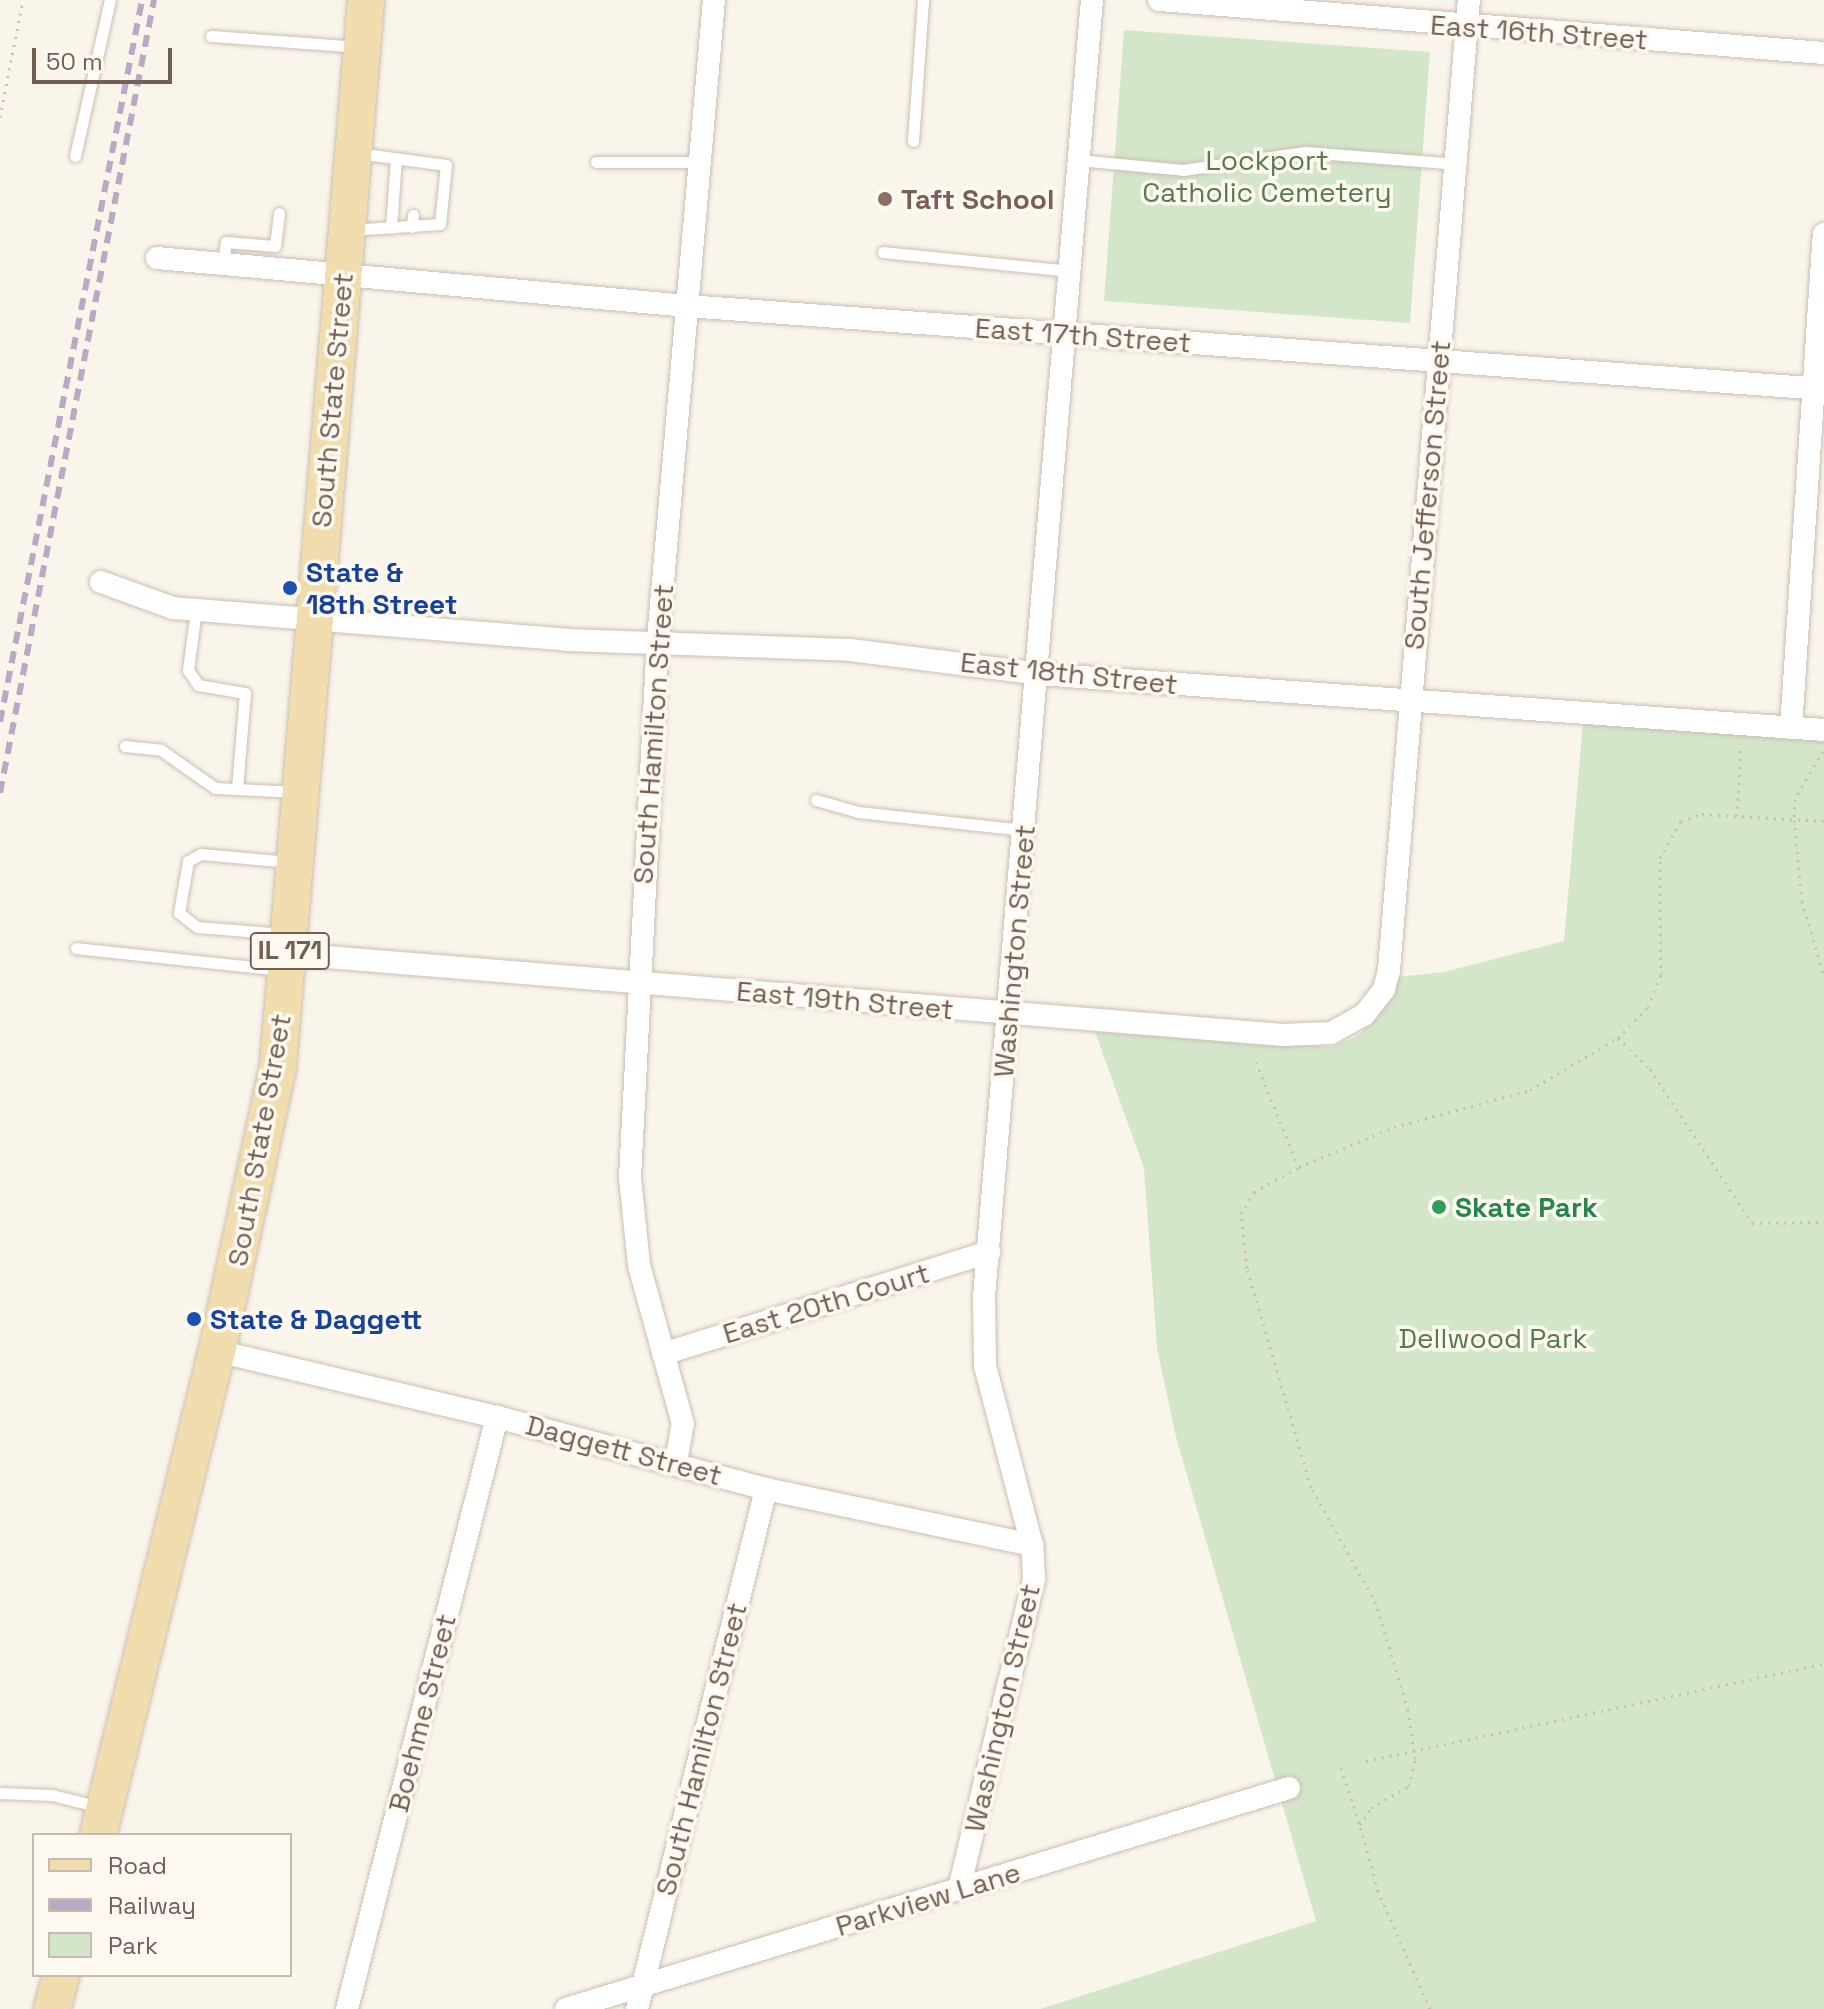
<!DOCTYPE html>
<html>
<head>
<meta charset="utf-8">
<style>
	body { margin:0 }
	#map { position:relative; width:1824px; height:2009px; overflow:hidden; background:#faf5eb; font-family:"Space Grotesk",sans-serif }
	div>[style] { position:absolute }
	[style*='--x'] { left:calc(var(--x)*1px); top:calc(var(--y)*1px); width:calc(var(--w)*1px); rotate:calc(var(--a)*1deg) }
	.green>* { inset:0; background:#d3e6ca }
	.path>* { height:3px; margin-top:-1.5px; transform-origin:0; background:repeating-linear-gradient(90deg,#d1bca8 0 2px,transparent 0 8px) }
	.roads { filter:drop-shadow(0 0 2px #cbbeb2) drop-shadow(0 0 2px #cbbeb2) }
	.service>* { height:11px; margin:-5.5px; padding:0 5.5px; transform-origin:5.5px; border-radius:5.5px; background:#fff }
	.minor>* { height:22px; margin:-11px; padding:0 11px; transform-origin:11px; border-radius:11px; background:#fff }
	.primary>* { height:36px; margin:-18px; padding:0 18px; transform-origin:18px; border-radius:18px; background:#f0dcac }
	.rail>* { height:6px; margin-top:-3px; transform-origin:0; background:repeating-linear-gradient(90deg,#b9a9c3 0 12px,transparent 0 20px) }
	.dots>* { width:22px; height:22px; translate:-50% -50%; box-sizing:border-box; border:4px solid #fdf9f1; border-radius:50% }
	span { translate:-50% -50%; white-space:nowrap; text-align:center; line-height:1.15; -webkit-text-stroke:7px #fdf9f1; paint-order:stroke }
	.shield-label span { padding:2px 6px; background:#fdf9f1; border:2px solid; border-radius:6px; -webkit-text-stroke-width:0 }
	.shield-label { font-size:26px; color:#725f51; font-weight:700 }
	.street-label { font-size:28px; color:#725f51 }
	.park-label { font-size:28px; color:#577b4d }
	.education-label { font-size:28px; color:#785e54; font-weight:700 }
	.left { translate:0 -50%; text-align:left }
	.transit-label { font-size:28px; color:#164399; font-weight:700 }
	.leisure-label { font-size:28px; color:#27864d; font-weight:700 }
	.legend { position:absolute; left:32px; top:1833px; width:260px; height:144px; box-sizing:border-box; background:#fdf9f1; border:2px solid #c5bbb1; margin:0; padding:10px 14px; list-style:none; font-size:24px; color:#725f51 }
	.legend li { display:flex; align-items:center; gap:16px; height:40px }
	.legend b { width:40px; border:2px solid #c5bbb1 }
	.scale { position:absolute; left:32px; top:48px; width:140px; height:36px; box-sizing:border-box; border:4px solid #725f51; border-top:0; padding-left:10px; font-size:24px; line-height:28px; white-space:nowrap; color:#725f51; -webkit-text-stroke:6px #fdf9f1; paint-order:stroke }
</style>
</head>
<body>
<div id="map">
	<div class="green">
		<i style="clip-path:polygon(1124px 30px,1430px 52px,1410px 323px,1104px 301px)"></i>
		<i style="clip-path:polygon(1583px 724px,1824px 740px,1824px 2009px,1040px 2009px,1316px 1921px,1176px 1437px,1157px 1348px,1144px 1168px,1095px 1032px,1332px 1047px,1357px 1036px,1377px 1018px,1398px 977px,1444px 972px,1564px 941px)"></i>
	</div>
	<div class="path">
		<i style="--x:0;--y:117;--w:119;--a:-78.9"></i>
		<i style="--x:1823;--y:751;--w:56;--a:120.3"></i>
		<i style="--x:1795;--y:799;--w:21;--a:93"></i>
		<i style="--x:1794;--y:820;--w:81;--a:84.4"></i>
		<i style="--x:1802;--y:901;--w:78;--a:73.7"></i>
		<i style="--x:1737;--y:816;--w:72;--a:-86.8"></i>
		<i style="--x:1618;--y:1038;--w:45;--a:44.1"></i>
		<i style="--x:1650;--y:1069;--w:185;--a:56.5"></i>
		<i style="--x:1752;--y:1223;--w:72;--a:-0.8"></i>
		<i style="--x:1256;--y:1062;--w:112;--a:68"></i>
		<i style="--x:1366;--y:1761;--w:468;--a:-12"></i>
		<i style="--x:1341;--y:1768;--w:60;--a:71.6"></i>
		<i style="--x:1430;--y:2009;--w:129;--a:-113.8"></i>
		<i style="--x:1378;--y:1891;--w:68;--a:-105.3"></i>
		<i style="--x:1360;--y:1825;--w:20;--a:-57"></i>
		<i style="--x:1371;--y:1808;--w:44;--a:-30.1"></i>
		<i style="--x:1409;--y:1786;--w:28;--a:-77"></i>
		<i style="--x:1415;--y:1759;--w:49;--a:-98.1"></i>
		<i style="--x:1408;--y:1710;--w:112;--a:-106.7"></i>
		<i style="--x:1376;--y:1603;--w:133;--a:-119.3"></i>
		<i style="--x:1311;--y:1487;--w:228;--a:-106.3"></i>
		<i style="--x:1247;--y:1268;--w:54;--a:-96.3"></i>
		<i style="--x:1241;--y:1214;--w:26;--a:-59"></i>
		<i style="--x:1254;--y:1192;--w:51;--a:-29.1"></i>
		<i style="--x:1299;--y:1167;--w:103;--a:-22.8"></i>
		<i style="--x:1394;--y:1127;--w:141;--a:-15.2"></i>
		<i style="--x:1530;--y:1090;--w:102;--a:-30.6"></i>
		<i style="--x:1618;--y:1038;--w:43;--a:-45.9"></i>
		<i style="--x:1648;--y:1007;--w:35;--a:-68"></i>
		<i style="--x:1661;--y:975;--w:117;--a:-90.5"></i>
		<i style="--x:1660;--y:858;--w:43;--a:-60.4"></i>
		<i style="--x:1681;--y:821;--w:22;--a:-18"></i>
		<i style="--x:1702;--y:814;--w:122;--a:3.3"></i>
	</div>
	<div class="roads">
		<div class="service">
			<i style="--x:211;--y:36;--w:146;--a:4.3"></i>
			<i style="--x:913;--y:141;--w:141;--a:-85.9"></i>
			<i style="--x:75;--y:156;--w:160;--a:-77.4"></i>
			<i style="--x:1078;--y:160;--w:105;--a:5.4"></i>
			<i style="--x:1183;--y:170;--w:123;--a:-8.4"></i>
			<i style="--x:1305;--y:152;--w:151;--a:4.5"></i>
			<i style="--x:596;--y:162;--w:104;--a:0"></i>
			<i style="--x:412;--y:227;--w:12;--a:-85"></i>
			<i style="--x:391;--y:228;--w:70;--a:-85.9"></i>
			<i style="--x:350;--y:230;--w:90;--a:-3.8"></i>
			<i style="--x:440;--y:224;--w:59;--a:-84.2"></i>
			<i style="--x:446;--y:165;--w:90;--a:-172.3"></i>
			<i style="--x:883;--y:252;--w:188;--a:5.8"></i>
			<i style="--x:223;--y:265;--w:23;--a:-83"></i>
			<i style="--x:226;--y:242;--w:49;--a:4.7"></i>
			<i style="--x:275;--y:246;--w:33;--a:-83"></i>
			<i style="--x:196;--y:610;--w:61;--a:97.6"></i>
			<i style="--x:188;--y:670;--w:18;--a:56"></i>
			<i style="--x:198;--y:685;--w:48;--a:9.7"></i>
			<i style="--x:245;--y:693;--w:96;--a:94.8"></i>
			<i style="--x:125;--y:746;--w:36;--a:6"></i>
			<i style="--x:161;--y:750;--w:66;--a:35.1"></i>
			<i style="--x:215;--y:788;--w:82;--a:2.8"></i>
			<i style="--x:816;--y:800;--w:44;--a:15.9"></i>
			<i style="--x:858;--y:812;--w:167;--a:6.2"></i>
			<i style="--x:283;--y:934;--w:86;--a:-175.3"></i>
			<i style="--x:197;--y:927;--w:23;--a:-142"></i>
			<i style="--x:179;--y:913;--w:53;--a:-80.2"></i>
			<i style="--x:188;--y:861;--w:15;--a:-28"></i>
			<i style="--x:201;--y:854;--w:89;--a:5.1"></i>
			<i style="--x:76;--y:948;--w:208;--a:6.1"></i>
			<i style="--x:0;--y:1793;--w:52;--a:2.2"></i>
			<i style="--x:52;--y:1795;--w:49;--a:14"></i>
		</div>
		<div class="minor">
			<i style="--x:1159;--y:0;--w:667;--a:4.56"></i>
			<i style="--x:157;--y:258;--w:532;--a:5.17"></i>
			<i style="--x:687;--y:306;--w:1140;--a:4.18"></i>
			<i style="--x:101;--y:582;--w:77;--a:19.9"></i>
			<i style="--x:173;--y:608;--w:395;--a:4.6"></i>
			<i style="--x:567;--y:640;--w:283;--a:2"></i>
			<i style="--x:850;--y:650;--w:191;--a:7.2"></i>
			<i style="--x:1039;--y:674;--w:787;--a:4.08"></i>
			<i style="--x:1791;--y:728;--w:495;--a:-86.2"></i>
			<i style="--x:290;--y:954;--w:996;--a:4.66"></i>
			<i style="--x:1283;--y:1035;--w:48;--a:-2.4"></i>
			<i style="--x:1331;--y:1033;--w:38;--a:-29"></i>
			<i style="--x:1364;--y:1015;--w:33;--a:-52"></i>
			<i style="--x:1384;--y:989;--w:20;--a:-75"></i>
			<i style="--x:1389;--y:970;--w:973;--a:-85.29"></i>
			<i style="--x:217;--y:1351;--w:288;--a:13.3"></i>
			<i style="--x:497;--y:1417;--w:278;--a:15"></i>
			<i style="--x:766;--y:1489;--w:272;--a:11.9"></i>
			<i style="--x:663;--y:1354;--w:342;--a:-17.4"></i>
			<i style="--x:676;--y:1462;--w:39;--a:-80"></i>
			<i style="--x:683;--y:1424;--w:165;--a:-105.5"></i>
			<i style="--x:639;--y:1265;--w:87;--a:-95.9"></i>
			<i style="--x:630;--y:1178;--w:540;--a:-87.03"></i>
			<i style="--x:658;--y:639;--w:641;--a:-84.99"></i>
			<i style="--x:959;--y:1889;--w:320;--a:-76.4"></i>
			<i style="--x:1034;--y:1578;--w:33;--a:-93"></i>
			<i style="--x:1032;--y:1545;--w:185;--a:-104.7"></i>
			<i style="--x:985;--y:1366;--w:69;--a:-90.8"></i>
			<i style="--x:984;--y:1297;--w:1301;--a:-85.24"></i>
			<i style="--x:347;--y:2009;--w:611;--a:-75.78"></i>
			<i style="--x:566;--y:2009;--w:756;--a:-17"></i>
			<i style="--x:637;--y:2009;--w:536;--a:-76.07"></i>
		</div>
		<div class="primary">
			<i style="--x:98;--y:1835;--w:498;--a:-76.2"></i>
			<i style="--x:217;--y:1351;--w:291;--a:-77.9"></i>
			<i style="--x:278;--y:1066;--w:1070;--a:-85.28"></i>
			<i style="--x:52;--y:2009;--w:35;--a:-75"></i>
		</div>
	</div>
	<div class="rail">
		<i style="--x:0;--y:722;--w:736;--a:-78.87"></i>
		<i style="--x:0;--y:793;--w:808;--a:-79.01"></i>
	</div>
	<div class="dots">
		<i style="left:885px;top:199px;background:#8d6e63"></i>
		<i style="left:290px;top:588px;background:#1a4fb4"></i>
		<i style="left:1439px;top:1207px;background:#2e9e5b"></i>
		<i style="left:194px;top:1319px;background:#1a4fb4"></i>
	</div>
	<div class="shield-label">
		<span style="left:290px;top:951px">IL 171</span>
	</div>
	<div class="street-label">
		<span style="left:1539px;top:32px;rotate:4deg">East 16th Street</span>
		<span style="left:1083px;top:335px;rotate:4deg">East 17th Street</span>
		<span style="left:332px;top:400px;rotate:-85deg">South State Street</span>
		<span style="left:1427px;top:495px;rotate:-85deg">South Jefferson Street</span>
		<span style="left:1069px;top:673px;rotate:6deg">East 18th Street</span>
		<span style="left:653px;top:734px;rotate:-86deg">South Hamilton Street</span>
		<span style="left:1014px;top:951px;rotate:-85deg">Washington Street</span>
		<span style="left:845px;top:1000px;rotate:5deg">East 19th Street</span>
		<span style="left:259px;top:1140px;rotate:-80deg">South State Street</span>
		<span style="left:826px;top:1303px;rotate:-17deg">East 20th Court</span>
		<span style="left:624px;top:1450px;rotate:15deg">Daggett Street</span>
		<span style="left:1002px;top:1708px;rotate:-77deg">Washington Street</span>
		<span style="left:422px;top:1713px;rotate:-76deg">Boehme Street</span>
		<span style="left:701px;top:1749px;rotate:-76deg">South Hamilton Street</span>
		<span style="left:928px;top:1899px;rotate:-17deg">Parkview Lane</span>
	</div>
	<div class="park-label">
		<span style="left:1267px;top:176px">Lockport<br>Catholic Cemetery</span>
		<span style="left:1493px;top:1338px">Dellwood Park</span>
	</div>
	<div class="education-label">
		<span class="left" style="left:901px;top:199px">Taft School</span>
	</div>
	<div class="transit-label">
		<span class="left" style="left:306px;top:588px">State &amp;<br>18th Street</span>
		<span class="left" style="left:210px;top:1319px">State &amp; Daggett</span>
	</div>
	<div class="leisure-label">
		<span class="left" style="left:1455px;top:1207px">Skate Park</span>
	</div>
	<ul class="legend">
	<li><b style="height:10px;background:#f0dcac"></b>Road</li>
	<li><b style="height:10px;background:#b9a9c3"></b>Railway</li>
	<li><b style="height:22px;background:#d3e6ca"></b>Park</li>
	</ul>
	<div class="scale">50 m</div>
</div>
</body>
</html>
